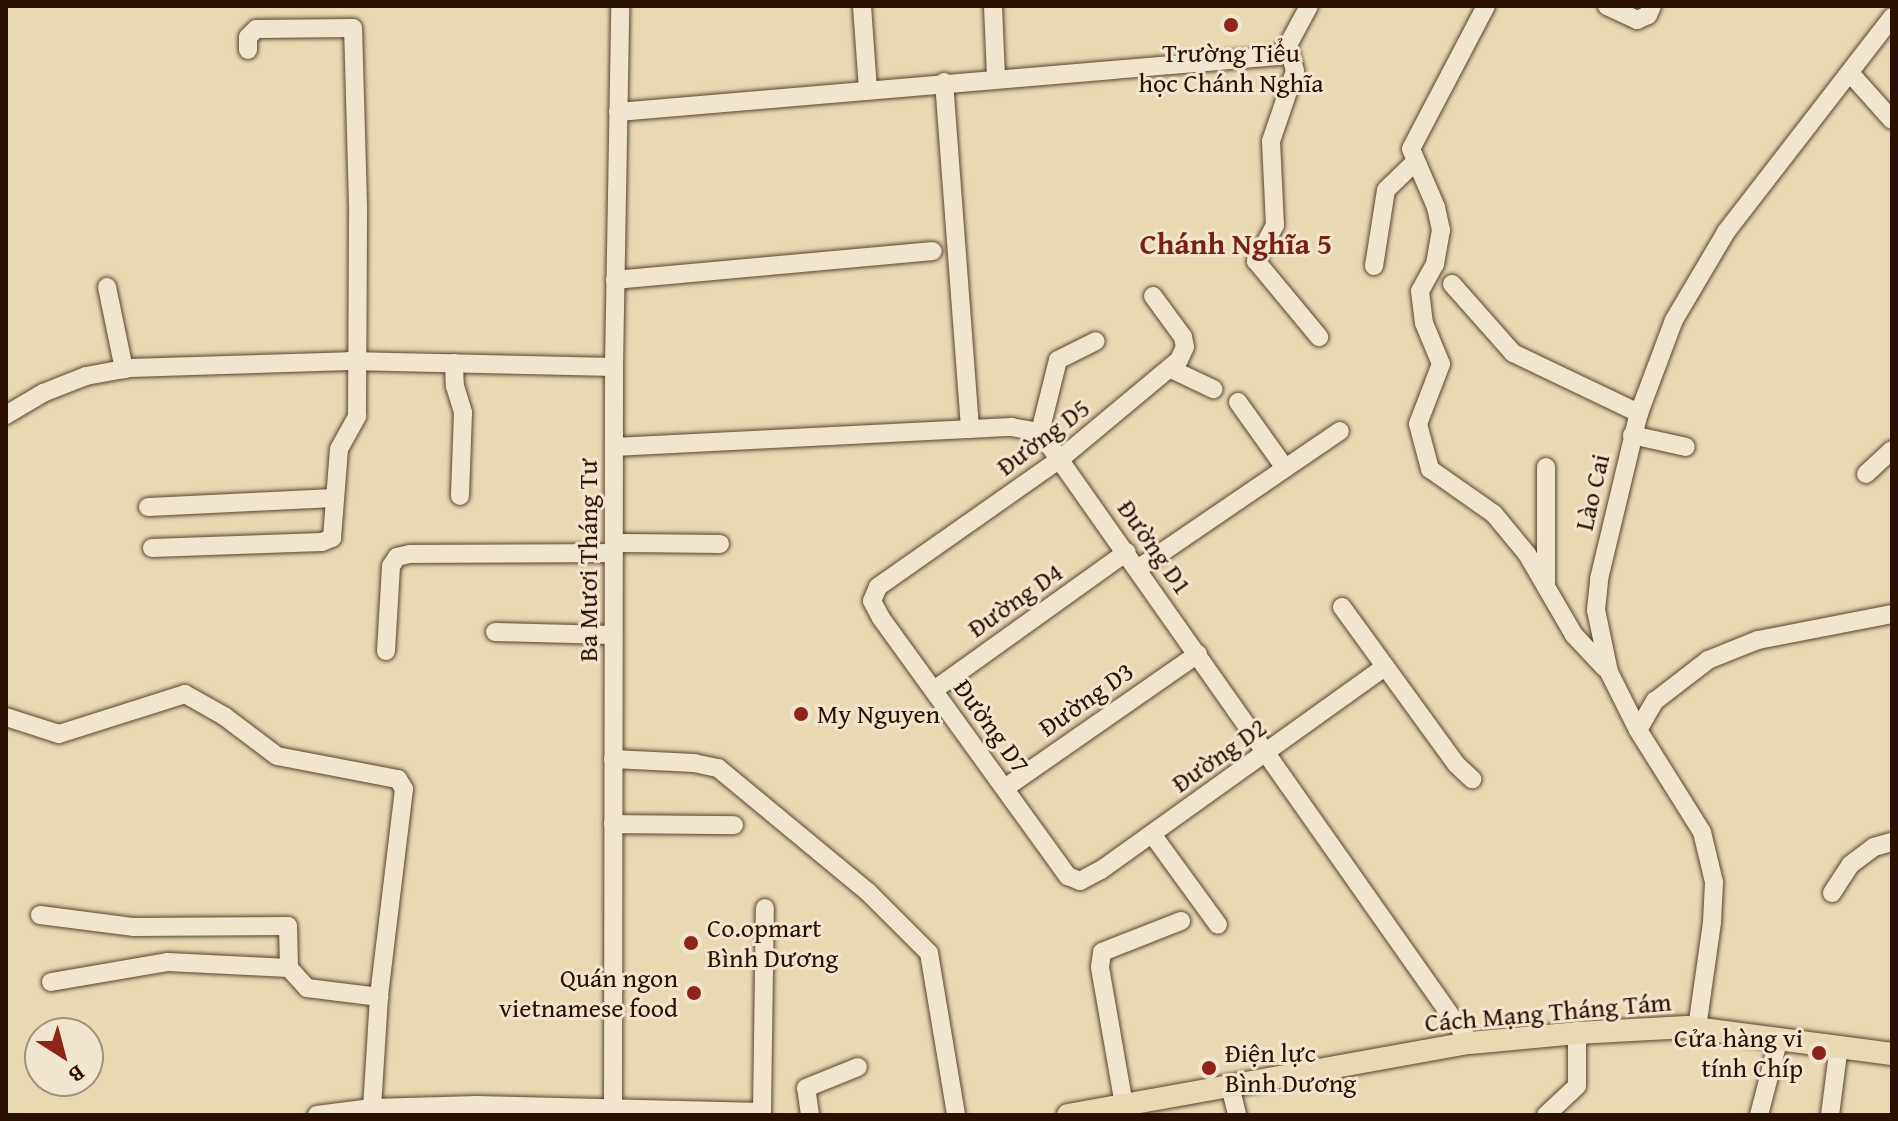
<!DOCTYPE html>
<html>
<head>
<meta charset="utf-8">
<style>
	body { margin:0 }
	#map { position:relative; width:1898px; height:1121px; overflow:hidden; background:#e8d9b3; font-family:"Gentium Book Plus",serif }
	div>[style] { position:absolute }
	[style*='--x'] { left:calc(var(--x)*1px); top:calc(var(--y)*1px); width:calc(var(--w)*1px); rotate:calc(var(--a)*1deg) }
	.roads { filter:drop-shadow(0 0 2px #5a422d) drop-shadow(0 0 2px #5a422d) }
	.minor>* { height:18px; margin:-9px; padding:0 9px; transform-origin:9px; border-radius:9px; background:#f0e6ce }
	.major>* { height:22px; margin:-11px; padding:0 11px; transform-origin:11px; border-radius:11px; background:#e8d9b3 }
	.dots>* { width:22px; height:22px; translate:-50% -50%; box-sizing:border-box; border:4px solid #f0e6ce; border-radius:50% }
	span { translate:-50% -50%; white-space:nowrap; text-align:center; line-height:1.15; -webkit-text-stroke:6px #f0e6ce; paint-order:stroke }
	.poi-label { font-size:26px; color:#2b0f00 }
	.left { translate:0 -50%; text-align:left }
	.right { translate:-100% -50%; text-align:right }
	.street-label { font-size:26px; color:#2b0f00 }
	.quarter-label { font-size:30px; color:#7a1f14; font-weight:700 }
	.frame { position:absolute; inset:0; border:8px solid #2b0f00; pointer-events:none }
	.north { position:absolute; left:24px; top:1017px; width:80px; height:80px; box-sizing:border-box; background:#f0e6ce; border:2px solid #a1907c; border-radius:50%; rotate:144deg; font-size:22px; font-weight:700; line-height:32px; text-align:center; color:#2b0f00 }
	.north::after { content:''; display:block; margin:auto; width:28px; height:36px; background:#8f2418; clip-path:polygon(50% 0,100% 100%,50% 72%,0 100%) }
</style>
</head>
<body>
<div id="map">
	<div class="roads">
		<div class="minor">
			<i style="--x:862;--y:6;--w:84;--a:85.9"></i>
			<i style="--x:993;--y:6;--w:72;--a:87.6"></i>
			<i style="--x:1486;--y:6;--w:161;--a:117.7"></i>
			<i style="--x:1411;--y:149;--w:63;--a:66.7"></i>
			<i style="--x:1436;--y:207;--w:24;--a:78"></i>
			<i style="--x:1441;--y:230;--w:35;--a:100"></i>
			<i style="--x:1435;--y:264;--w:31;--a:119"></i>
			<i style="--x:1420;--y:291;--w:32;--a:83"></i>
			<i style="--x:1424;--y:323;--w:44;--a:67.5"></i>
			<i style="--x:1441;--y:364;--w:64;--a:111"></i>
			<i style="--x:1418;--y:424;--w:47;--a:75.1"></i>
			<i style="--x:1430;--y:469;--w:78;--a:35.1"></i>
			<i style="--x:1494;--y:514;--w:52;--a:50.5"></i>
			<i style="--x:1527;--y:554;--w:94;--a:59.9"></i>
			<i style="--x:1574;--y:635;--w:45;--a:46.8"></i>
			<i style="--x:1607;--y:6;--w:33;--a:25"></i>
			<i style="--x:1637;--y:20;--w:12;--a:-24"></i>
			<i style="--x:1648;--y:15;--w:10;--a:-66"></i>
			<i style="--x:1288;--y:45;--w:27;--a:75"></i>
			<i style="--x:1295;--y:71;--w:74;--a:108.9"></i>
			<i style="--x:1271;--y:141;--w:84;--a:87.3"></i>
			<i style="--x:1275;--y:225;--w:41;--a:117.8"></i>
			<i style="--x:1256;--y:261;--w:99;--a:50.3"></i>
			<i style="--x:1850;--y:73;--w:63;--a:48.2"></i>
			<i style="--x:944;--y:82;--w:348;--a:85.7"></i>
			<i style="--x:618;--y:112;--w:662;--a:-4.85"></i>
			<i style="--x:1278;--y:56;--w:15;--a:-48"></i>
			<i style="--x:1288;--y:45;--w:44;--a:-61.7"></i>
			<i style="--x:1374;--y:266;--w:77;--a:-81"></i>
			<i style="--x:1386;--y:190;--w:40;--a:-44"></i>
			<i style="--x:615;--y:280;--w:319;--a:-5.2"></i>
			<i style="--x:1452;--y:284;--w:92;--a:48.5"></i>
			<i style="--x:1513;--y:353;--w:140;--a:25.5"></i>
			<i style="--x:107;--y:287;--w:84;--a:78.3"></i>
			<i style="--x:1153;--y:296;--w:51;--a:53.8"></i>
			<i style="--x:1183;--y:337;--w:10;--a:79"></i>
			<i style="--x:1185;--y:347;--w:14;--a:115"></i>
			<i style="--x:1179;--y:360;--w:155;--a:140.2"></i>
			<i style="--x:1060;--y:459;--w:223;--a:144.9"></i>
			<i style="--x:878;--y:587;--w:15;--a:113"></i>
			<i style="--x:872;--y:601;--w:19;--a:62"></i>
			<i style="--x:881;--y:618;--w:319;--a:54.1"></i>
			<i style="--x:1068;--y:876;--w:13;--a:23"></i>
			<i style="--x:1080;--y:881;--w:24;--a:-28"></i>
			<i style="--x:1101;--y:870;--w:349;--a:-35.6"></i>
			<i style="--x:454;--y:363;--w:23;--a:88"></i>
			<i style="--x:455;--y:386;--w:28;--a:73"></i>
			<i style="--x:463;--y:413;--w:83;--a:92.1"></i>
			<i style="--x:1171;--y:369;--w:47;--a:25.5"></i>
			<i style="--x:1238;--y:402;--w:81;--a:54.5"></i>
			<i style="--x:6;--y:415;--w:43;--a:-30.7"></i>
			<i style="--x:43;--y:393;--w:46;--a:-21.6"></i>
			<i style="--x:86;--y:376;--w:45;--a:-10.3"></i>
			<i style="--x:130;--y:368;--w:219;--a:-1.8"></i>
			<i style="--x:349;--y:361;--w:265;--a:1.3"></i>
			<i style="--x:1040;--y:432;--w:74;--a:-76"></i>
			<i style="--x:1058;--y:360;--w:42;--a:-26.6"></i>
			<i style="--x:1632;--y:435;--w:55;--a:12.5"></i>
			<i style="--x:614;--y:447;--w:398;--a:-2.9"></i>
			<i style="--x:1011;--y:427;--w:29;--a:10"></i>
			<i style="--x:1040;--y:432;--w:747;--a:54.86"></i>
			<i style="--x:1546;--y:467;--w:117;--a:90"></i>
			<i style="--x:1866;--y:474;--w:35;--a:-43"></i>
			<i style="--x:148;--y:507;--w:187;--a:-2.8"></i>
			<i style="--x:614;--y:543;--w:106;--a:0.5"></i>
			<i style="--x:152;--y:548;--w:170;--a:-2"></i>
			<i style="--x:322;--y:542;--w:11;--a:-22"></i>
			<i style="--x:332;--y:538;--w:89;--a:-85.5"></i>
			<i style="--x:339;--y:449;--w:38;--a:-61"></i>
			<i style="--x:357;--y:416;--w:211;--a:-89.7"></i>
			<i style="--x:358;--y:205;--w:177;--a:-91.6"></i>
			<i style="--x:353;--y:28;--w:97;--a:179.4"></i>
			<i style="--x:256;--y:29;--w:11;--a:135"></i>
			<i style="--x:248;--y:37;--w:13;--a:90"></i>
			<i style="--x:1139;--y:568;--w:243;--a:-34.3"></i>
			<i style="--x:1342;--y:607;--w:195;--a:54"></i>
			<i style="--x:1457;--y:765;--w:21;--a:43"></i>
			<i style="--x:495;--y:632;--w:118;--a:1.5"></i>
			<i style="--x:386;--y:651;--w:85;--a:-86.6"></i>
			<i style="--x:391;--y:566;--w:11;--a:-56"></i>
			<i style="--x:397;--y:557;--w:13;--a:-13"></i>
			<i style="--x:410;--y:554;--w:203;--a:-0.3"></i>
			<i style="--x:934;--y:690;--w:237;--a:-35.6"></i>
			<i style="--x:6;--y:717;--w:56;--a:17.8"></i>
			<i style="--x:59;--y:734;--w:132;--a:-17.6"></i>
			<i style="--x:185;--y:694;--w:45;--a:29.4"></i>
			<i style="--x:224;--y:716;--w:66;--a:37"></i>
			<i style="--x:277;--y:756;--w:123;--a:10.8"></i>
			<i style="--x:398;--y:779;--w:12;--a:59"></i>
			<i style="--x:404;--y:789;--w:209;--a:96.9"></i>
			<i style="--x:379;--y:997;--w:111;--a:93.6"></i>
			<i style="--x:1638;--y:730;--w:34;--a:-60"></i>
			<i style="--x:1655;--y:701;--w:67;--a:-37.7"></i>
			<i style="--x:1708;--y:660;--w:54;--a:-21.8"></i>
			<i style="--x:1758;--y:640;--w:136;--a:-11"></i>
			<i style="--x:613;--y:759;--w:81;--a:2.8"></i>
			<i style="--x:694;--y:763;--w:25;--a:12"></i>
			<i style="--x:718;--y:768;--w:195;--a:39.6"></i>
			<i style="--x:868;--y:892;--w:86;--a:45"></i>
			<i style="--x:929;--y:953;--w:164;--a:80.5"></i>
			<i style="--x:1005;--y:788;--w:235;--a:-34.8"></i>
			<i style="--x:613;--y:824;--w:121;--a:0.5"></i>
			<i style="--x:1152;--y:834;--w:112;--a:54"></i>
			<i style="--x:1832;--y:893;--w:33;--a:-57"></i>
			<i style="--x:1850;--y:865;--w:30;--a:-37"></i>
			<i style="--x:1874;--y:847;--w:19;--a:-16"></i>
			<i style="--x:40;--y:915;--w:95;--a:7.3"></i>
			<i style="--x:134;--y:927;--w:154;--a:-0.4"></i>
			<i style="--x:288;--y:926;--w:42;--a:88.6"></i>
			<i style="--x:51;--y:982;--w:119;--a:-9.7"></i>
			<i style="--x:168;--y:962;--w:121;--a:2.8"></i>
			<i style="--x:289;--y:968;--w:27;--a:48"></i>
			<i style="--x:307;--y:988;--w:73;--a:7.1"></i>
			<i style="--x:1697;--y:1028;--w:107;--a:-81.9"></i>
			<i style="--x:1712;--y:922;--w:40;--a:-87.1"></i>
			<i style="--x:1714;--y:882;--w:51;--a:-103.5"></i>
			<i style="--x:1702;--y:832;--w:120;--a:-122.1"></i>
			<i style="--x:1638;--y:730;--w:65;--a:-116.6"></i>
			<i style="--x:1609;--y:672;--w:63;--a:-101.8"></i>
			<i style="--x:1596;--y:610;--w:31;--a:-84"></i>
			<i style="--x:1599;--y:579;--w:171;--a:-76.5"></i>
			<i style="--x:1639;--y:413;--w:99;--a:-69.4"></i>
			<i style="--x:1674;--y:320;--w:102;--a:-59.4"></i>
			<i style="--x:1726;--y:232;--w:272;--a:-52.3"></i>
			<i style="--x:1230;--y:1086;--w:30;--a:76"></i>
			<i style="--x:1124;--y:1105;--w:140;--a:-99.9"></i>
			<i style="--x:1100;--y:967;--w:15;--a:-82"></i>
			<i style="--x:1102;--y:952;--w:85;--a:-21.4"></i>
			<i style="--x:762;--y:1112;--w:204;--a:-89.2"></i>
			<i style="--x:317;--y:1115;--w:55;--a:-7.3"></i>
			<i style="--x:372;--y:1108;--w:105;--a:-1.6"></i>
			<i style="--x:477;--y:1105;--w:285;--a:1.4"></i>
			<i style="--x:762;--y:1112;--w:3;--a:90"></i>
			<i style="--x:613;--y:1115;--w:748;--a:-89.92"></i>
			<i style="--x:614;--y:367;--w:361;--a:-89"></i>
			<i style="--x:810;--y:1115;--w:27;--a:-98"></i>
			<i style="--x:806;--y:1088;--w:56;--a:-22"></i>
			<i style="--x:1546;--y:1115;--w:42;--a:-43.1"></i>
			<i style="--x:1577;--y:1086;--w:53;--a:-90"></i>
			<i style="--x:1759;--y:1115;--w:80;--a:-75.4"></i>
			<i style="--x:1830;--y:1115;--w:70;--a:-82.6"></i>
		</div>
		<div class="major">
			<i style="--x:1068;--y:1115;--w:408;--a:-10.2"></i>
			<i style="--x:1470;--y:1043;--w:107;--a:-5.3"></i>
			<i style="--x:1577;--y:1033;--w:110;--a:-3.1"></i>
			<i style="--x:1687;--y:1027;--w:207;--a:7.5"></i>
		</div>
	</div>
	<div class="dots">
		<i style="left:1231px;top:25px;background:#8f2418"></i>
		<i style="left:801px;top:714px;background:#8f2418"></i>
		<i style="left:691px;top:943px;background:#8f2418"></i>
		<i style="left:694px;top:993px;background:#8f2418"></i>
		<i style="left:1819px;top:1053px;background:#8f2418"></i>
		<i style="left:1209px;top:1068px;background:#8f2418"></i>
	</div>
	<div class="poi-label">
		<span style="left:1231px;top:68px">Trường Tiểu<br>học Chánh Nghĩa</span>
		<span class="left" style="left:817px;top:714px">My Nguyen</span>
		<span class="left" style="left:707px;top:943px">Co.opmart<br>Bình Dương</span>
		<span class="right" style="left:678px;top:993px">Quán ngon<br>vietnamese food</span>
		<span class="right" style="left:1803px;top:1053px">Cửa hàng vi<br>tính Chíp</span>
		<span class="left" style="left:1225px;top:1068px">Điện lực<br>Bình Dương</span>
	</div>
	<div class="street-label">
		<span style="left:1043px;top:437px;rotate:-37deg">Đường D5</span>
		<span style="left:1592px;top:492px;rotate:-77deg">Lào Cai</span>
		<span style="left:1155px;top:547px;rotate:55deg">Đường D1</span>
		<span style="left:588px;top:560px;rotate:-90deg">Ba Mươi Tháng Tư</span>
		<span style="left:1015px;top:600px;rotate:-35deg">Đường D4</span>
		<span style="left:1086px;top:699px;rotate:-35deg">Đường D3</span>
		<span style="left:992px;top:726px;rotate:54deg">Đường D7</span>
		<span style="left:1219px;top:755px;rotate:-35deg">Đường D2</span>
		<span style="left:1548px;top:1012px;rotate:-5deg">Cách Mạng Tháng Tám</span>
	</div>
	<div class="quarter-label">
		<span style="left:1236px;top:243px">Chánh Nghĩa 5</span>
	</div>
	<div class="frame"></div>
	<div class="north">B</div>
</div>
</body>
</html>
